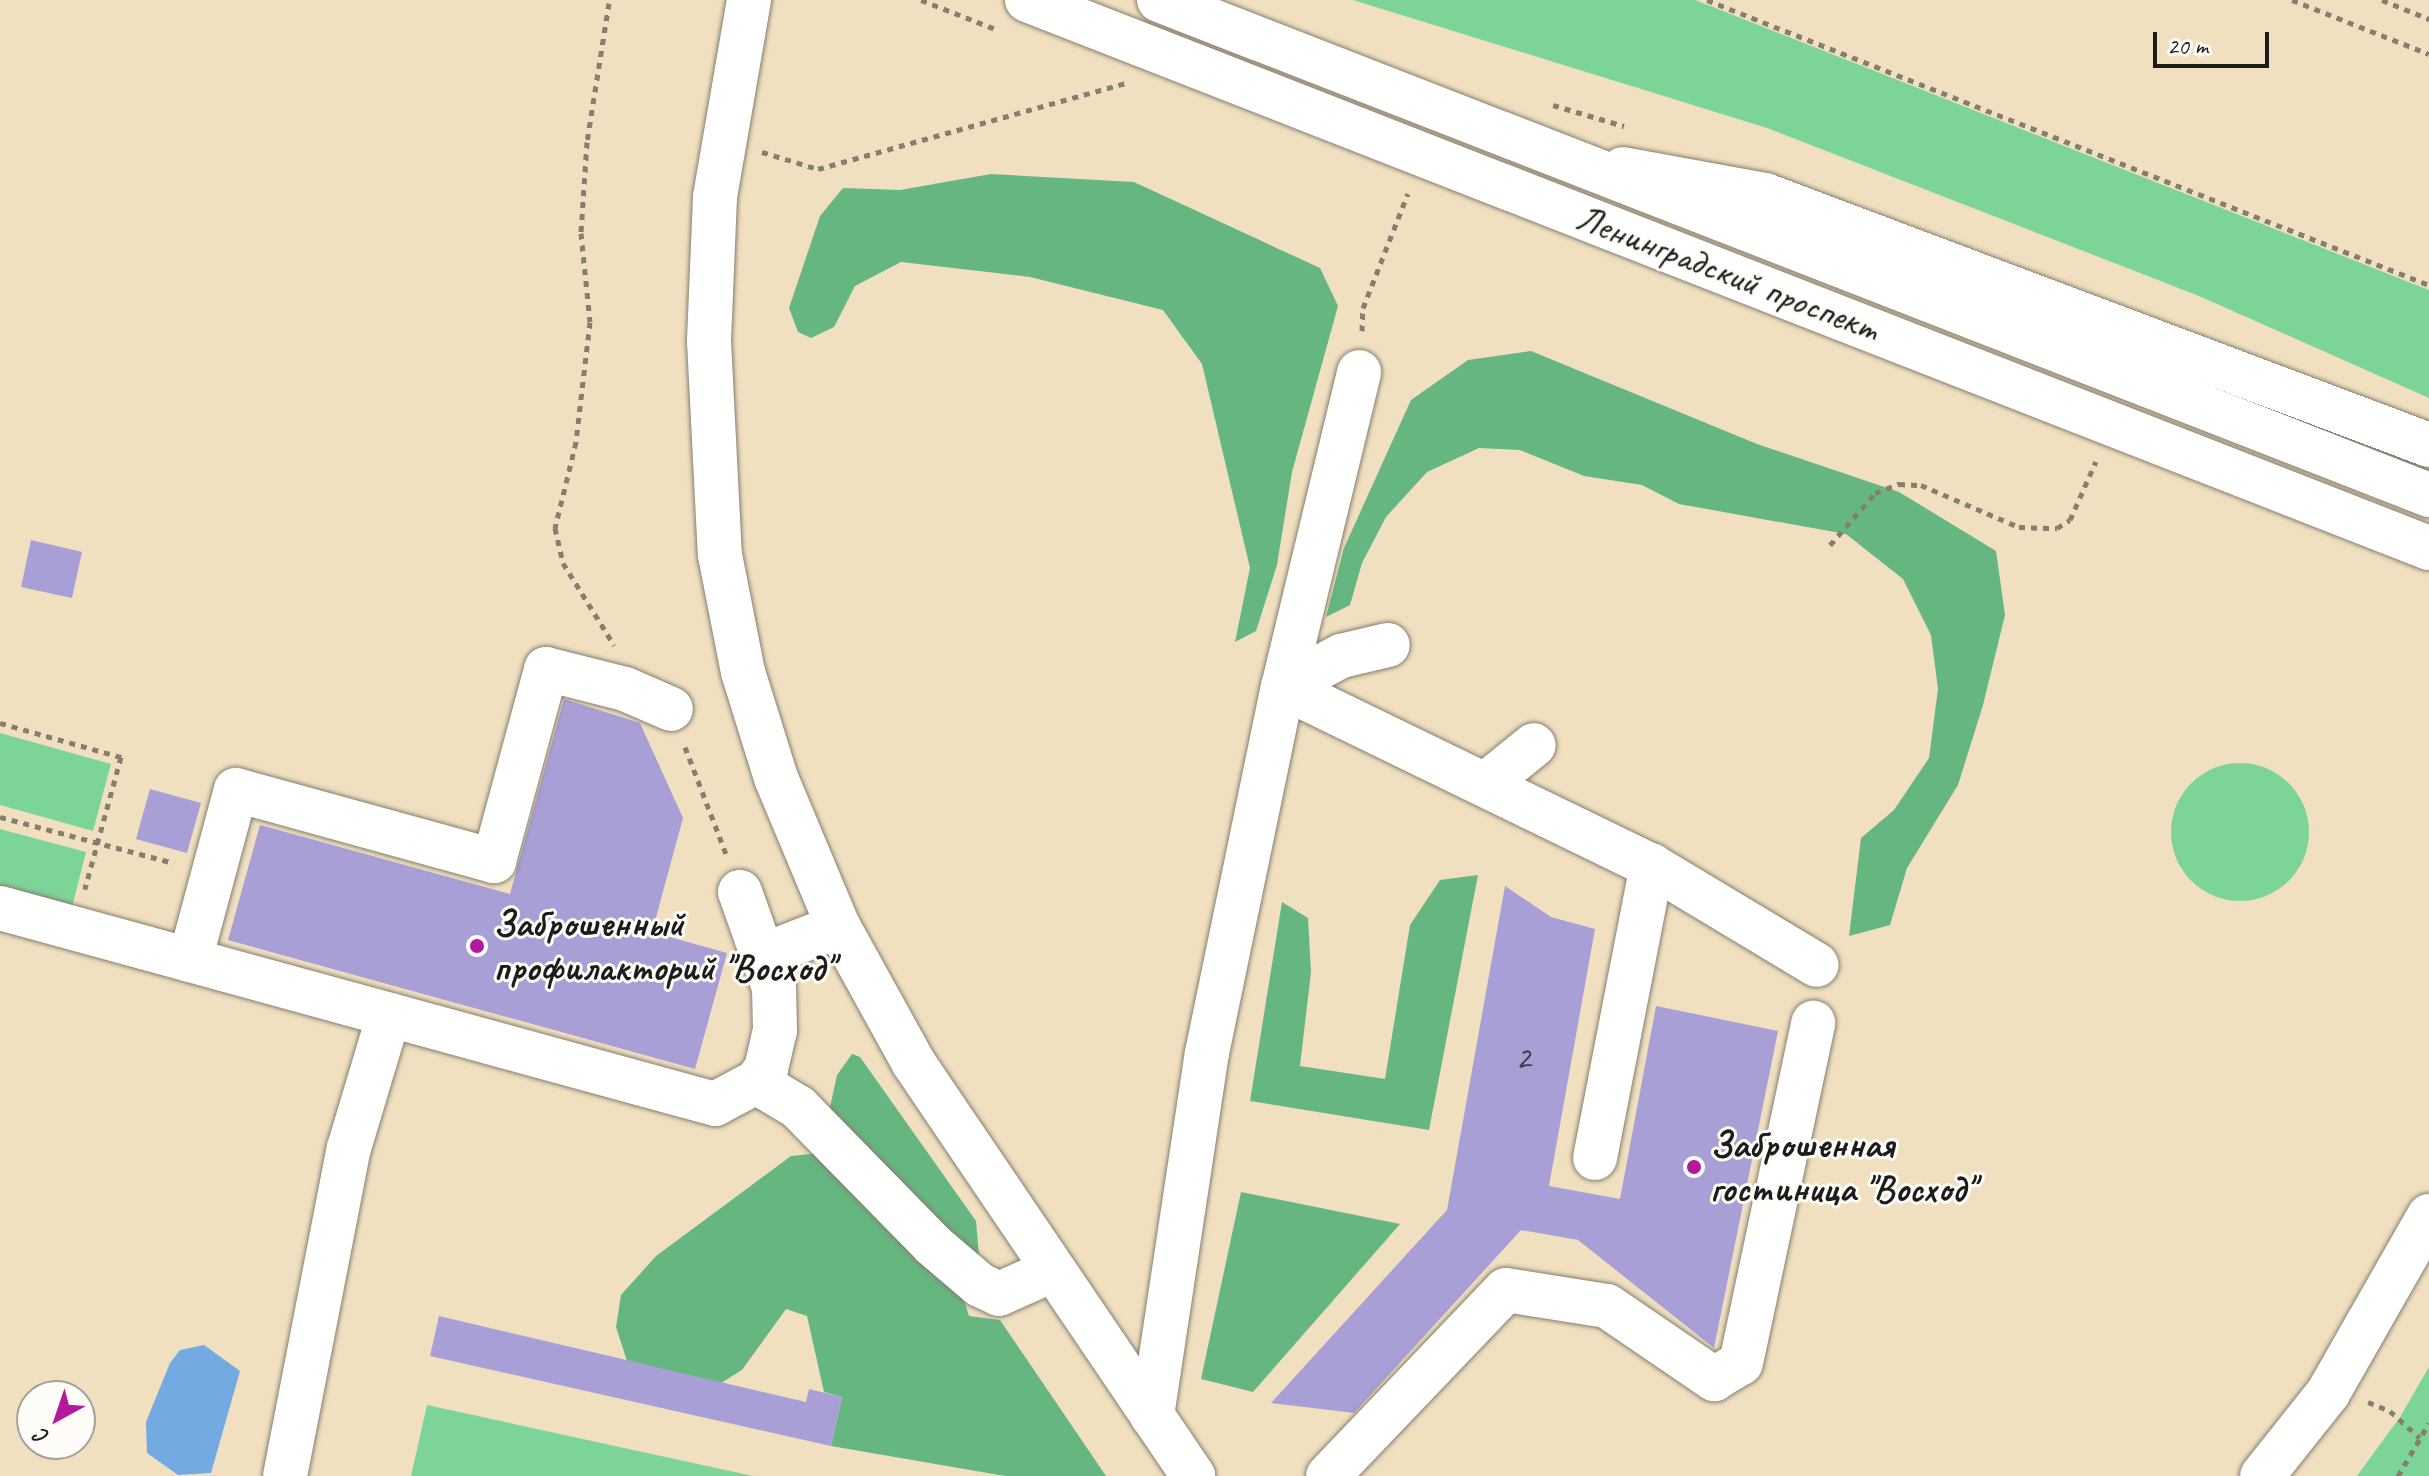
<!DOCTYPE html>
<html>
<head>
<meta charset="utf-8">
<style>
	body { margin:0 }
	#map { position:relative; width:2429px; height:1476px; overflow:hidden; background:#f0e0c0; font-family:Caveat,sans-serif }
	div>[style] { position:absolute }
	[style*='--x'] { left:calc(var(--x)*1px); top:calc(var(--y)*1px); width:calc(var(--w)*1px); rotate:calc(var(--a)*1deg) }
	.green>* { inset:0; background:#7dd499 }
	.round { border-radius:50% }
	.forest>* { inset:0; background:#66b681 }
	.water>* { inset:0; background:#74aae2 }
	.building>* { inset:0; background:#a89fd7 }
	.path>* { height:5px; margin-top:-2.5px; transform-origin:0; background:repeating-linear-gradient(90deg,#867e6e 0 6px,transparent 0 12px) }
	.roads { filter:drop-shadow(0 0 2px #867e6e) drop-shadow(0 0 2px #867e6e) }
	.minor>* { height:44px; margin:-22px; padding:0 22px; transform-origin:22px; border-radius:22px; background:#fff }
	.major>* { height:44px; margin:-22px; padding:0 22px; transform-origin:22px; border-radius:22px; background:#fff }
	.dots>* { width:22px; height:22px; translate:-50% -50%; box-sizing:border-box; border:4px solid #fdfcf7; border-radius:50% }
	span { translate:-50% -50%; white-space:nowrap; text-align:center; line-height:1.15; -webkit-text-stroke:6px #fdfcf7; paint-order:stroke }
	.number-label { font-size:34px; color:#3f3d4b }
	.number-label span { -webkit-text-stroke-width:0 }
	.street-label { font-size:38px; color:#1c1c1c }
	.poi-label { font-size:38px; color:#1c1c1c; font-weight:700 }
	.left { translate:0 -50%; text-align:left }
	.north { position:absolute; left:16px; top:1380px; width:80px; height:80px; box-sizing:border-box; background:#fdfcf7; border:2px solid #a3a29f; border-radius:50%; rotate:220deg; font-size:22px; font-weight:700; line-height:32px; text-align:center; color:#1c1c1c }
	.north::after { content:''; display:block; margin:auto; width:28px; height:36px; background:#b5179e; clip-path:polygon(50% 0,100% 100%,50% 72%,0 100%) }
	.scale { position:absolute; left:2153px; top:32px; width:116px; height:36px; box-sizing:border-box; border:4px solid #1c1c1c; border-top:0; padding-left:10px; font-size:24px; line-height:28px; white-space:nowrap; color:#1c1c1c; -webkit-text-stroke:6px #fdfcf7; paint-order:stroke }
</style>
</head>
<body>
<div id="map">
	<div class="green">
		<i style="clip-path:polygon(1353px 0,1695px 0,2429px 290px,2429px 398px,2199px 296px,1767px 128px)"></i>
		<i style="clip-path:polygon(0 733px,111px 764px,93px 831px,0 805px)"></i>
		<i class="round" style="left:2171px;top:763px;width:138px;height:138px"></i>
		<i style="clip-path:polygon(0 829px,86px 852px,71px 911px,0 892px)"></i>
		<i style="clip-path:polygon(2429px 1367px,2429px 1476px,2357px 1476px,2400px 1417px)"></i>
		<i style="clip-path:polygon(427px 1405px,753px 1476px,411px 1476px)"></i>
	</div>
	<div class="forest">
		<i style="clip-path:polygon(991px 174px,1134px 182px,1320px 268px,1338px 306px,1292px 472px,1277px 565px,1256px 631px,1235px 642px,1250px 568px,1202px 364px,1163px 310px,1030px 277px,901px 262px,855px 286px,834px 327px,811px 338px,798px 332px,789px 308px,820px 216px,843px 188px,900px 190px)"></i>
		<i style="clip-path:polygon(1531px 351px,1757px 444px,1899px 492px,1996px 551px,2005px 615px,1983px 705px,1958px 785px,1907px 868px,1890px 925px,1849px 936px,1861px 838px,1894px 810px,1929px 758px,1938px 689px,1931px 635px,1903px 579px,1846px 534px,1679px 504px,1642px 485px,1584px 476px,1520px 450px,1479px 448px,1427px 472px,1386px 517px,1362px 563px,1350px 605px,1326px 617px,1344px 548px,1411px 400px,1468px 360px)"></i>
		<i style="clip-path:polygon(1478px 875px,1429px 1130px,1250px 1101px,1282px 902px,1308px 918px,1311px 972px,1300px 1066px,1385px 1079px,1410px 925px,1440px 880px)"></i>
		<i style="clip-path:polygon(852px 1054px,860px 1057px,976px 1221px,981px 1278px,960px 1287px,969px 1316px,1000px 1320px,1106px 1476px,1005px 1476px,831px 1446px,842px 1397px,824px 1392px,807px 1316px,786px 1309px,742px 1370px,721px 1383px,627px 1361px,616px 1327px,621px 1295px,656px 1256px,791px 1156px,820px 1153px,837px 1075px)"></i>
		<i style="clip-path:polygon(1241px 1192px,1400px 1224px,1253px 1392px,1201px 1379px)"></i>
	</div>
	<div class="water">
		<i style="clip-path:polygon(204px 1345px,240px 1371px,211px 1473px,178px 1475px,147px 1453px,146px 1422px,170px 1363px,180px 1350px)"></i>
	</div>
	<div class="building">
		<i style="clip-path:polygon(31px 540px,82px 552px,72px 598px,21px 587px)"></i>
		<i style="clip-path:polygon(564px 699px,640px 723px,683px 818px,652px 932px,727px 953px,695px 1069px,228px 940px,260px 825px,510px 894px)"></i>
		<i style="clip-path:polygon(150px 789px,201px 803px,187px 853px,136px 839px)"></i>
		<i style="clip-path:polygon(1505px 886px,1551px 917px,1595px 929px,1549px 1186px,1620px 1199px,1656px 1006px,1778px 1031px,1714px 1348px,1578px 1240px,1521px 1230px,1354px 1413px,1271px 1403px,1447px 1210px)"></i>
		<i style="clip-path:polygon(439px 1316px,806px 1402px,809px 1389px,842px 1397px,831px 1446px,430px 1356px)"></i>
	</div>
	<div class="path">
		<i style="--x:921;--y:0;--w:83;--a:21.3"></i>
		<i style="--x:1707;--y:0;--w:776;--a:21.54"></i>
		<i style="--x:2292;--y:0;--w:147;--a:21.5"></i>
		<i style="--x:2382;--y:0;--w:51;--a:22"></i>
		<i style="--x:609;--y:3;--w:141;--a:99"></i>
		<i style="--x:587;--y:142;--w:91;--a:93.8"></i>
		<i style="--x:581;--y:233;--w:89;--a:84.2"></i>
		<i style="--x:590;--y:322;--w:121;--a:96.7"></i>
		<i style="--x:576;--y:442;--w:89;--a:103.7"></i>
		<i style="--x:555;--y:528;--w:36;--a:77"></i>
		<i style="--x:563;--y:563;--w:97;--a:58.1"></i>
		<i style="--x:1553;--y:105;--w:74;--a:16.5"></i>
		<i style="--x:762;--y:152;--w:59;--a:16.9"></i>
		<i style="--x:818;--y:169;--w:320;--a:-15.6"></i>
		<i style="--x:1362;--y:331;--w:23;--a:-88"></i>
		<i style="--x:1363;--y:308;--w:123;--a:-68.6"></i>
		<i style="--x:1830;--y:545;--w:69;--a:-49.1"></i>
		<i style="--x:1875;--y:493;--w:26;--a:-21"></i>
		<i style="--x:1899;--y:484;--w:22;--a:3"></i>
		<i style="--x:1921;--y:485;--w:107;--a:23.2"></i>
		<i style="--x:2019;--y:527;--w:38;--a:2"></i>
		<i style="--x:2057;--y:528;--w:15;--a:-32"></i>
		<i style="--x:2070;--y:520;--w:64;--a:-66.2"></i>
		<i style="--x:0;--y:723;--w:126;--a:15.7"></i>
		<i style="--x:121;--y:757;--w:137;--a:105.3"></i>
		<i style="--x:685;--y:747;--w:115;--a:69"></i>
		<i style="--x:0;--y:817;--w:180;--a:14.8"></i>
		<i style="--x:2368;--y:1402;--w:24;--a:22"></i>
		<i style="--x:2390;--y:1411;--w:40;--a:42"></i>
		<i style="--x:2398;--y:1476;--w:61;--a:-59.7"></i>
	</div>
	<div class="roads">
		<div class="minor">
			<i style="--x:749;--y:0;--w:200;--a:99.8"></i>
			<i style="--x:715;--y:197;--w:144;--a:92.4"></i>
			<i style="--x:709;--y:341;--w:214;--a:87.1"></i>
			<i style="--x:720;--y:555;--w:119;--a:78.9"></i>
			<i style="--x:743;--y:672;--w:111;--a:72.7"></i>
			<i style="--x:776;--y:778;--w:160;--a:67.3"></i>
			<i style="--x:838;--y:926;--w:155;--a:61.1"></i>
			<i style="--x:913;--y:1062;--w:500;--a:55.9"></i>
			<i style="--x:1623;--y:169;--w:144;--a:10.4"></i>
			<i style="--x:1765;--y:195;--w:710;--a:20.63"></i>
			<i style="--x:1283;--y:687;--w:410;--a:25.9"></i>
			<i style="--x:1652;--y:866;--w:192;--a:31"></i>
			<i style="--x:1283;--y:687;--w:66;--a:-28.1"></i>
			<i style="--x:1341;--y:656;--w:48;--a:-13.2"></i>
			<i style="--x:1487;--y:783;--w:60;--a:-39"></i>
			<i style="--x:0;--y:908;--w:741;--a:15.33"></i>
			<i style="--x:715;--y:1104;--w:47;--a:-28.2"></i>
			<i style="--x:756;--y:1082;--w:16;--a:-52"></i>
			<i style="--x:766;--y:1069;--w:39;--a:-77"></i>
			<i style="--x:775;--y:1031;--w:43;--a:-91.3"></i>
			<i style="--x:774;--y:988;--w:102;--a:-109.5"></i>
			<i style="--x:762;--y:956;--w:82;--a:-21.5"></i>
			<i style="--x:190;--y:960;--w:176;--a:-74.9"></i>
			<i style="--x:236;--y:790;--w:268;--a:15.4"></i>
			<i style="--x:494;--y:861;--w:199;--a:-74.8"></i>
			<i style="--x:546;--y:669;--w:81;--a:14.2"></i>
			<i style="--x:625;--y:689;--w:50;--a:23.5"></i>
			<i style="--x:756;--y:1082;--w:49;--a:30.8"></i>
			<i style="--x:798;--y:1107;--w:193;--a:45.6"></i>
			<i style="--x:933;--y:1245;--w:62;--a:40.4"></i>
			<i style="--x:980;--y:1285;--w:21;--a:25"></i>
			<i style="--x:999;--y:1294;--w:59;--a:-24"></i>
			<i style="--x:1595;--y:1158;--w:298;--a:-79"></i>
			<i style="--x:1152;--y:1416;--w:367;--a:-81.4"></i>
			<i style="--x:1207;--y:1053;--w:374;--a:-78.3"></i>
			<i style="--x:1283;--y:687;--w:324;--a:-76.4"></i>
			<i style="--x:285;--y:1476;--w:334;--a:-79"></i>
			<i style="--x:349;--y:1148;--w:139;--a:-73.3"></i>
			<i style="--x:1328;--y:1476;--w:257;--a:-46.3"></i>
			<i style="--x:1506;--y:1290;--w:102;--a:9"></i>
			<i style="--x:1607;--y:1306;--w:130;--a:34.3"></i>
			<i style="--x:1714;--y:1379;--w:31;--a:-31"></i>
			<i style="--x:1741;--y:1363;--w:348;--a:-78"></i>
			<i style="--x:2262;--y:1476;--w:106;--a:-51.5"></i>
			<i style="--x:2328;--y:1393;--w:204;--a:-60.3"></i>
		</div>
		<div class="major">
			<i style="--x:1027;--y:0;--w:1505;--a:21.35"></i>
			<i style="--x:1159;--y:0;--w:1363;--a:21.29"></i>
		</div>
	</div>
	<div class="dots">
		<i style="left:477px;top:946px;background:#b5179e"></i>
		<i style="left:1694px;top:1167px;background:#b5179e"></i>
	</div>
	<div class="number-label">
		<span style="left:1523px;top:1057px">2</span>
	</div>
	<div class="street-label">
		<span style="left:1728px;top:273px;rotate:21deg">Ленинградский проспект</span>
	</div>
	<div class="poi-label">
		<span class="left" style="left:493px;top:946px">Заброшенный<br>профилакторий "Восход"</span>
		<span class="left" style="left:1710px;top:1167px">Заброшенная<br>гостиница "Восход"</span>
	</div>
	<div class="north">С</div>
	<div class="scale">20 m</div>
</div>
</body>
</html>
